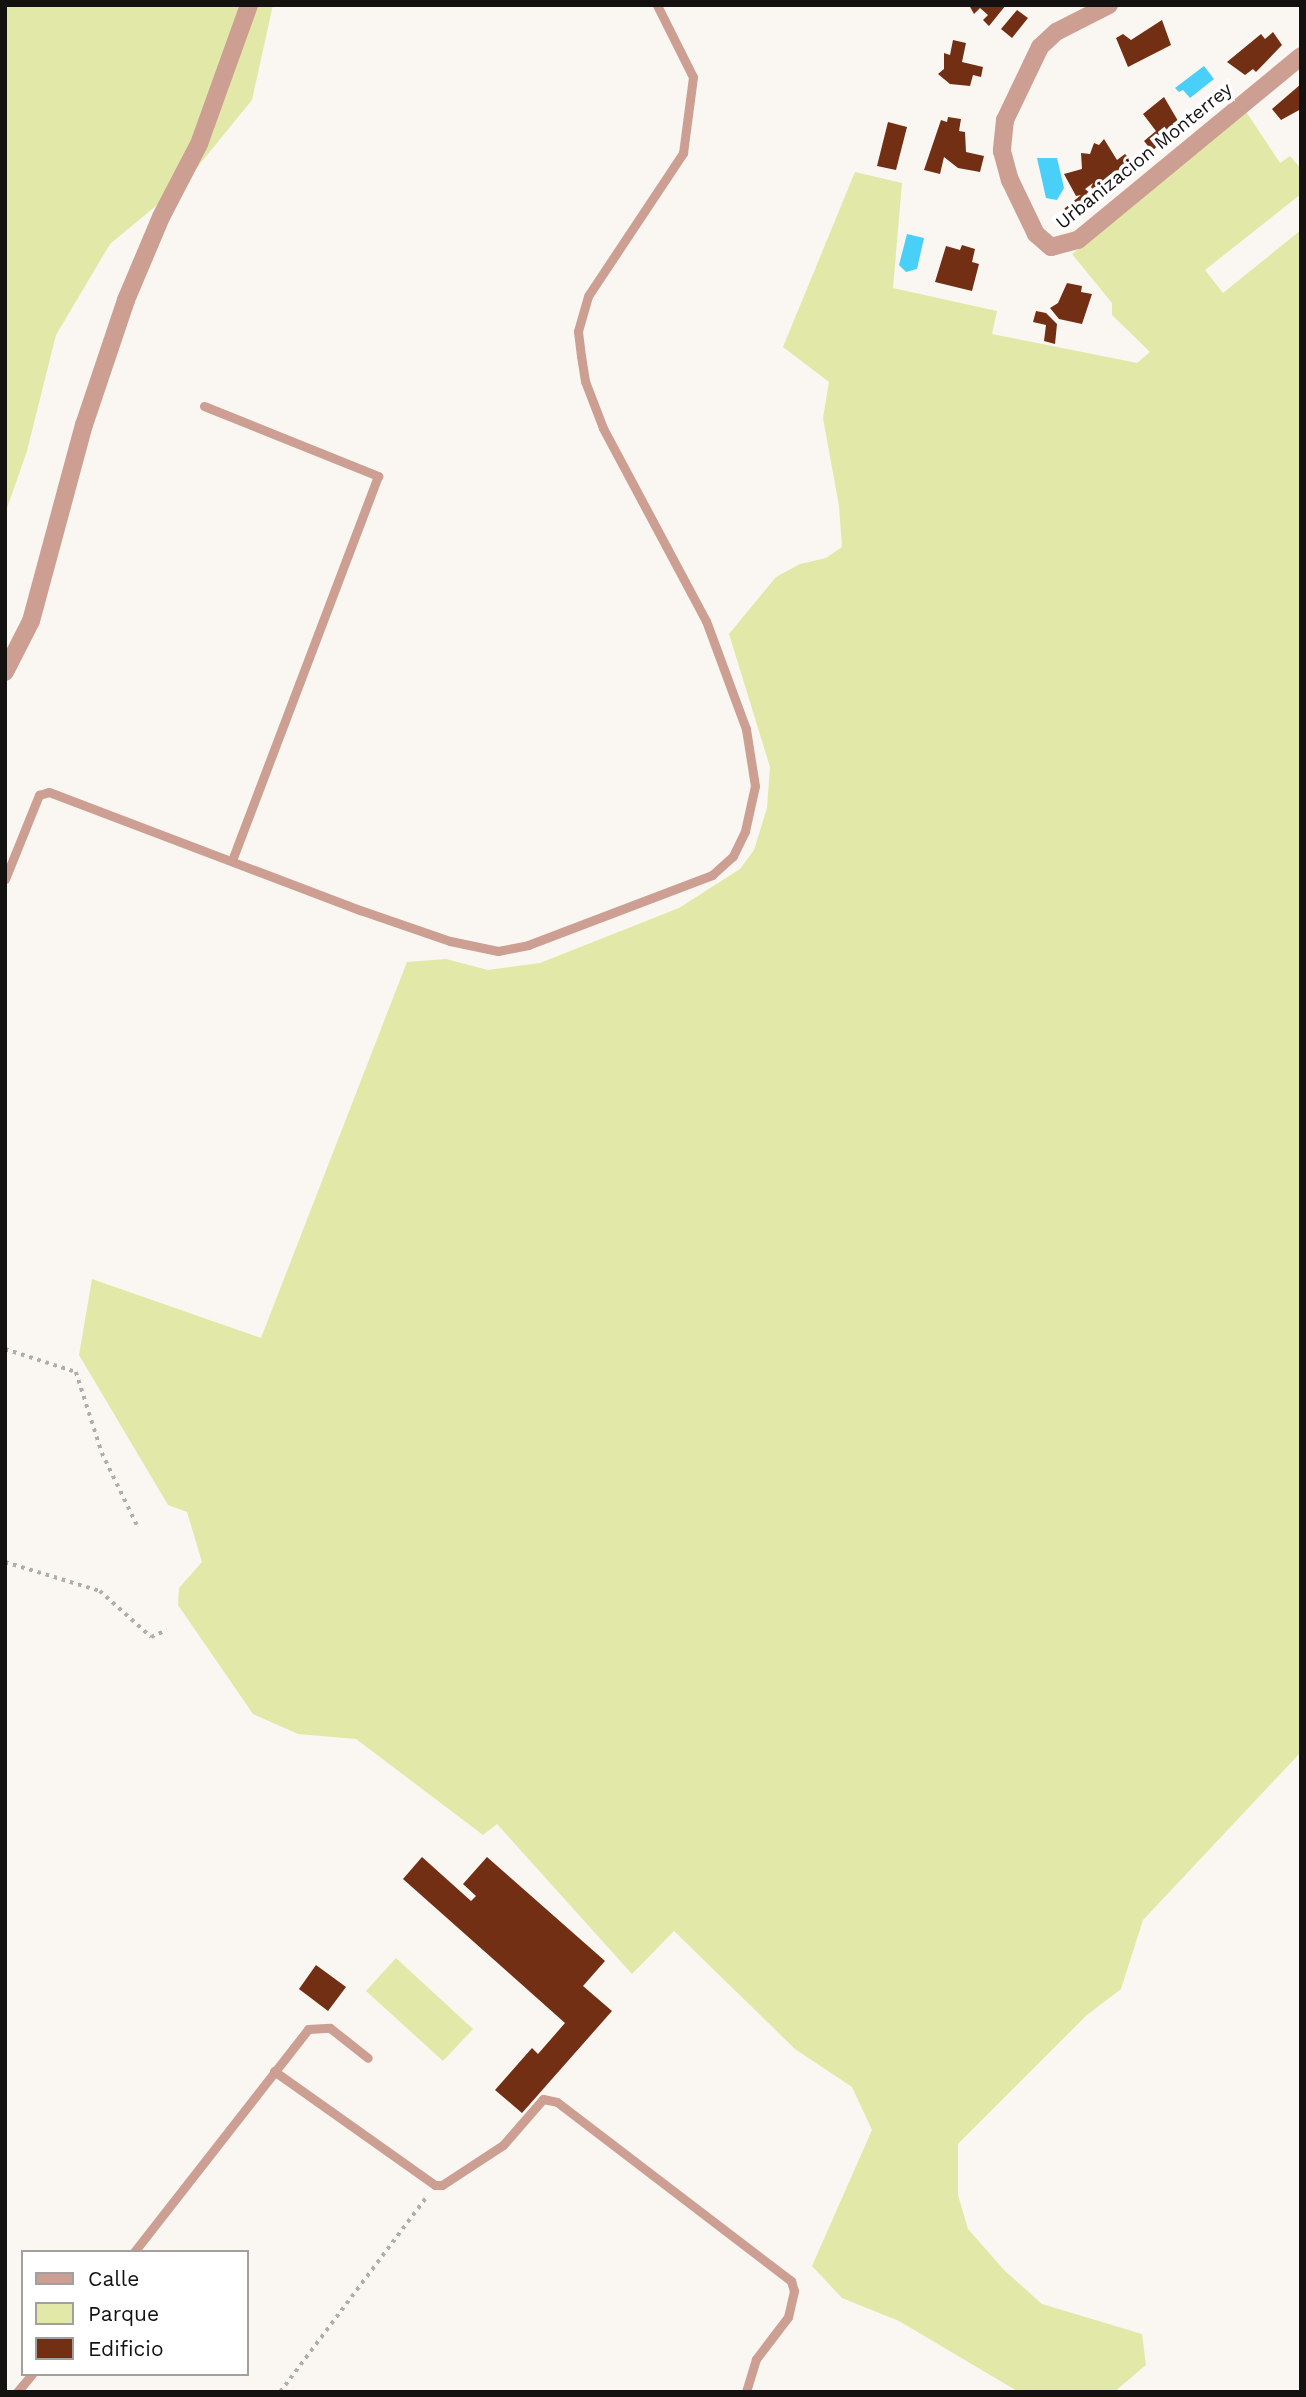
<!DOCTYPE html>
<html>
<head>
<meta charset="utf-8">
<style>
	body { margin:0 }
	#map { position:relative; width:1306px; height:2397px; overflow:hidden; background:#faf6f1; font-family:"Work Sans",sans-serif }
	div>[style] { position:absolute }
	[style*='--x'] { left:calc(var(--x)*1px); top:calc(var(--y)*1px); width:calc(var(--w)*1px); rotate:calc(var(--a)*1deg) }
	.green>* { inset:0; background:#e2e9a8 }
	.water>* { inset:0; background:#48d0f9 }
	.building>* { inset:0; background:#722f13 }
	.path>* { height:3.5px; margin-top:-1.75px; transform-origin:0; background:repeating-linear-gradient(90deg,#b1aeaa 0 3.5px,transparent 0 8.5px) }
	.lane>* { height:9px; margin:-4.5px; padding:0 4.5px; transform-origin:4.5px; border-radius:4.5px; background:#cd9f93 }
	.street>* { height:18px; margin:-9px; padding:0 9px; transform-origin:9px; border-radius:9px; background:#cd9f93 }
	span { translate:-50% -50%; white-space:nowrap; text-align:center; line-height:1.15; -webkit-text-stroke:7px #fff; paint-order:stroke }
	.street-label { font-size:19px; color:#131210 }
	.frame { position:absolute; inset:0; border:7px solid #131210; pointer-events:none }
	.legend { position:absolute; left:21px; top:2250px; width:228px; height:126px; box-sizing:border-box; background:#fff; border:2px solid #a1a09f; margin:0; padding:9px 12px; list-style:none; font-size:21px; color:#131210 }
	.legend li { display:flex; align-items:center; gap:14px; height:35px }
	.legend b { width:35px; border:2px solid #a1a09f }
</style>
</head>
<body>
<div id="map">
	<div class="green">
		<i style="clip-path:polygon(5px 5px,273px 5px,252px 100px,186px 181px,110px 244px,56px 335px,27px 451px,5px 514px)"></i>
		<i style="clip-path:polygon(1245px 110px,1280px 163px,1290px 156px,1301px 169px,1301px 194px,1205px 270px,1223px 293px,1301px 230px,1301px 1752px,1143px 1920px,1121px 1989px,1087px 2015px,958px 2144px,958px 2195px,968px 2229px,1005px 2271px,1042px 2304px,1142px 2334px,1146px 2365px,1114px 2392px,1019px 2392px,899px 2321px,842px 2298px,812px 2266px,872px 2130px,852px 2087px,795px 2049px,674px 1931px,632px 1974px,497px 1824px,483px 1835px,356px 1739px,298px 1734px,253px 1714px,178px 1605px,179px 1588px,202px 1562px,187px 1512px,168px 1505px,79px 1355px,92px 1279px,261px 1338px,407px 962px,446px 959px,488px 970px,540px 963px,679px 908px,740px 869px,754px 850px,767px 808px,770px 767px,729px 634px,776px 577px,800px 564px,826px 558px,842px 547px,839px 506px,823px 418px,829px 382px,783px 347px,855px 172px,902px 183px,893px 288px,997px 311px,992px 334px,1137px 363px,1150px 352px,1112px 315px,1112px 303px,1072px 254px)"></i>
		<i style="clip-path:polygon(396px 1958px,473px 2029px,443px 2061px,366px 1991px)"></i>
	</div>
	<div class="water">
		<i style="clip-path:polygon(1204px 66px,1214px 79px,1190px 98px,1183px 90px,1179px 92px,1175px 88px)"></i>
		<i style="clip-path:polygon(1037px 158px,1057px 158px,1064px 188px,1057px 200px,1046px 198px)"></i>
		<i style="clip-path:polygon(907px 234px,924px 238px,917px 269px,906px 272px,899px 265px)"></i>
	</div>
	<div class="building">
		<i style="clip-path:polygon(969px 5px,1006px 5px,989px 26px,983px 20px,988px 15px,980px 8px,974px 14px)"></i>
		<i style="clip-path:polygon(1017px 10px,1028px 18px,1012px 38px,1001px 29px)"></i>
		<i style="clip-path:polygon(1162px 20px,1171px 45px,1128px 67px,1116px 38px,1123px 34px,1131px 40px)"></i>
		<i style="clip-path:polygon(1273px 32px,1282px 45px,1256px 72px,1253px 69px,1245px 75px,1227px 62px,1261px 34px,1265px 39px)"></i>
		<i style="clip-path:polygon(953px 40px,966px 43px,962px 62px,983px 67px,981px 77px,973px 75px,970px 86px,950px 84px,938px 74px,944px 69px,944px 53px,950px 55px)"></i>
		<i style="clip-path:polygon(1301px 84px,1301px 109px,1281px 120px,1272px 109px)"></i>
		<i style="clip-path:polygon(1164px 97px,1181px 126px,1152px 151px,1144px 141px,1156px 131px,1143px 114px)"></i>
		<i style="clip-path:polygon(948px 117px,961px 119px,959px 131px,965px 132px,966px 152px,984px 156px,980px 172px,958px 168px,944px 157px,940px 174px,924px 170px,941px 120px,947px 122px)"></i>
		<i style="clip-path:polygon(888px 122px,907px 127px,896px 170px,877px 166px)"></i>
		<i style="clip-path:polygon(1104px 139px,1117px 160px,1125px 154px,1135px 165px,1098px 196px,1091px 187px,1093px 183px,1085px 189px,1096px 198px,1068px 222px,1059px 213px,1081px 195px,1076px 196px,1064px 174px,1082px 169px,1081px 153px,1090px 154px,1094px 143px,1099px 145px)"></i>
		<i style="clip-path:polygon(962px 245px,975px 249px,972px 262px,979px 264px,972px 291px,935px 282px,946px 246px,960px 250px)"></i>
		<i style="clip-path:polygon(1067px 283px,1082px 286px,1081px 292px,1092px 294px,1082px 324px,1059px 319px,1050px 308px,1058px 303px)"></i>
		<i style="clip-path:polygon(1036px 311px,1046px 313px,1057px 324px,1055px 344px,1044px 341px,1046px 325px,1033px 322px)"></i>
		<i style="clip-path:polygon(422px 1857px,471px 1901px,476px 1896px,463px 1884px,487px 1857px,605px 1961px,583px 1986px,612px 2011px,522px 2113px,495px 2090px,532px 2048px,538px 2054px,565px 2023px,403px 1879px)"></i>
		<i style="clip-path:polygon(316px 1965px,346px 1987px,328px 2011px,299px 1989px)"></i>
	</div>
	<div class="path">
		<i style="--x:5;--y:1349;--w:75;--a:17.9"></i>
		<i style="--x:76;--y:1372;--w:85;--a:72.2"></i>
		<i style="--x:102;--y:1453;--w:80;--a:64.1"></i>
		<i style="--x:5;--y:1562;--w:99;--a:17"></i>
		<i style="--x:100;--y:1591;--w:69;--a:42"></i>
		<i style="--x:151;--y:1637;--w:17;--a:-24"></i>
		<i style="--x:280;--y:2392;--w:246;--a:-53.1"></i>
	</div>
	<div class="lane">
		<i style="--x:204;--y:406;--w:188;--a:21.9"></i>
		<i style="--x:378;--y:476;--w:412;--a:110.8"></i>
		<i style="--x:5;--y:879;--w:91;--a:-68"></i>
		<i style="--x:39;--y:795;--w:10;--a:-17"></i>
		<i style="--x:49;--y:792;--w:333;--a:20.8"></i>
		<i style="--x:360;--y:910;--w:95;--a:19"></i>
		<i style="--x:450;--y:941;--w:49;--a:11.8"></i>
		<i style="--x:498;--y:951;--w:31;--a:-11"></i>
		<i style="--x:528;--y:945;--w:197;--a:-20.8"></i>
		<i style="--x:712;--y:875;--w:28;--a:-42"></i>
		<i style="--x:733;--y:856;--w:28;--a:-64"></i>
		<i style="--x:745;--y:831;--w:46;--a:-77.5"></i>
		<i style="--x:755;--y:786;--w:58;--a:-99"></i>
		<i style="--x:746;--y:729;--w:115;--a:-110.3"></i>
		<i style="--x:706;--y:621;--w:219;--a:-118.1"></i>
		<i style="--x:603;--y:428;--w:50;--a:-111"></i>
		<i style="--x:585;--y:381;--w:25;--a:-99"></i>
		<i style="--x:581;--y:356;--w:25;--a:-97"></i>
		<i style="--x:578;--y:331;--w:36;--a:-74"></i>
		<i style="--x:588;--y:296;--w:172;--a:-56.4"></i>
		<i style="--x:683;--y:153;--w:77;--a:-82.5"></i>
		<i style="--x:693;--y:77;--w:80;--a:-116.6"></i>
		<i style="--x:274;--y:2071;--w:197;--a:35.3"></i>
		<i style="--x:435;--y:2185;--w:7;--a:0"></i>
		<i style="--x:442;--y:2185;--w:73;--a:-33.3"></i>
		<i style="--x:503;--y:2145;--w:61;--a:-49"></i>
		<i style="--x:543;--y:2099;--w:14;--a:12"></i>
		<i style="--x:557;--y:2102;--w:295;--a:37.4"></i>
		<i style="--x:791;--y:2281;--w:10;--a:73"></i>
		<i style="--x:794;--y:2291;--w:27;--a:103"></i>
		<i style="--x:788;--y:2317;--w:53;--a:127.3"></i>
		<i style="--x:756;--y:2359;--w:34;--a:107"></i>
		<i style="--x:134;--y:2252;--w:283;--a:-52"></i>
		<i style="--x:308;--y:2029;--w:22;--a:-3"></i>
		<i style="--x:330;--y:2028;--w:48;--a:38.3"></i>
		<i style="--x:17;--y:2392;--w:23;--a:-50"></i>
	</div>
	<div class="street">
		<i style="--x:1109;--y:5;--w:59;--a:153"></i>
		<i style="--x:1056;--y:32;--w:22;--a:137"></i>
		<i style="--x:1040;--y:47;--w:81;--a:115.6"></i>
		<i style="--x:1005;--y:120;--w:31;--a:96"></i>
		<i style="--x:1002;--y:151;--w:30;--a:75"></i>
		<i style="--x:1010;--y:180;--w:60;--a:64.3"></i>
		<i style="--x:1036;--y:234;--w:20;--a:41"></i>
		<i style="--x:1051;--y:247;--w:28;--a:-15"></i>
		<i style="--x:1078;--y:240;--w:289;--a:-39.5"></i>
		<i style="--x:5;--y:672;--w:57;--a:-63"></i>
		<i style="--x:31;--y:621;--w:203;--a:-74.9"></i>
		<i style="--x:84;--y:425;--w:132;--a:-71.4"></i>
		<i style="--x:126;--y:300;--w:90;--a:-67.1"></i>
		<i style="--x:161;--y:217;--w:82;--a:-62.5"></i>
		<i style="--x:199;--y:144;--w:148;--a:-70.2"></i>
	</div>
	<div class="street-label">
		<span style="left:1144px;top:156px;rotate:-39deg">Urbanizacion Monterrey</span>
	</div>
	<div class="frame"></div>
	<ul class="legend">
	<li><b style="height:9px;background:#cd9f93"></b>Calle</li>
	<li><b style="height:19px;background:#e2e9a8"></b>Parque</li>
	<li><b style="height:19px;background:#722f13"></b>Edificio</li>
	</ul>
</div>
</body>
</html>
